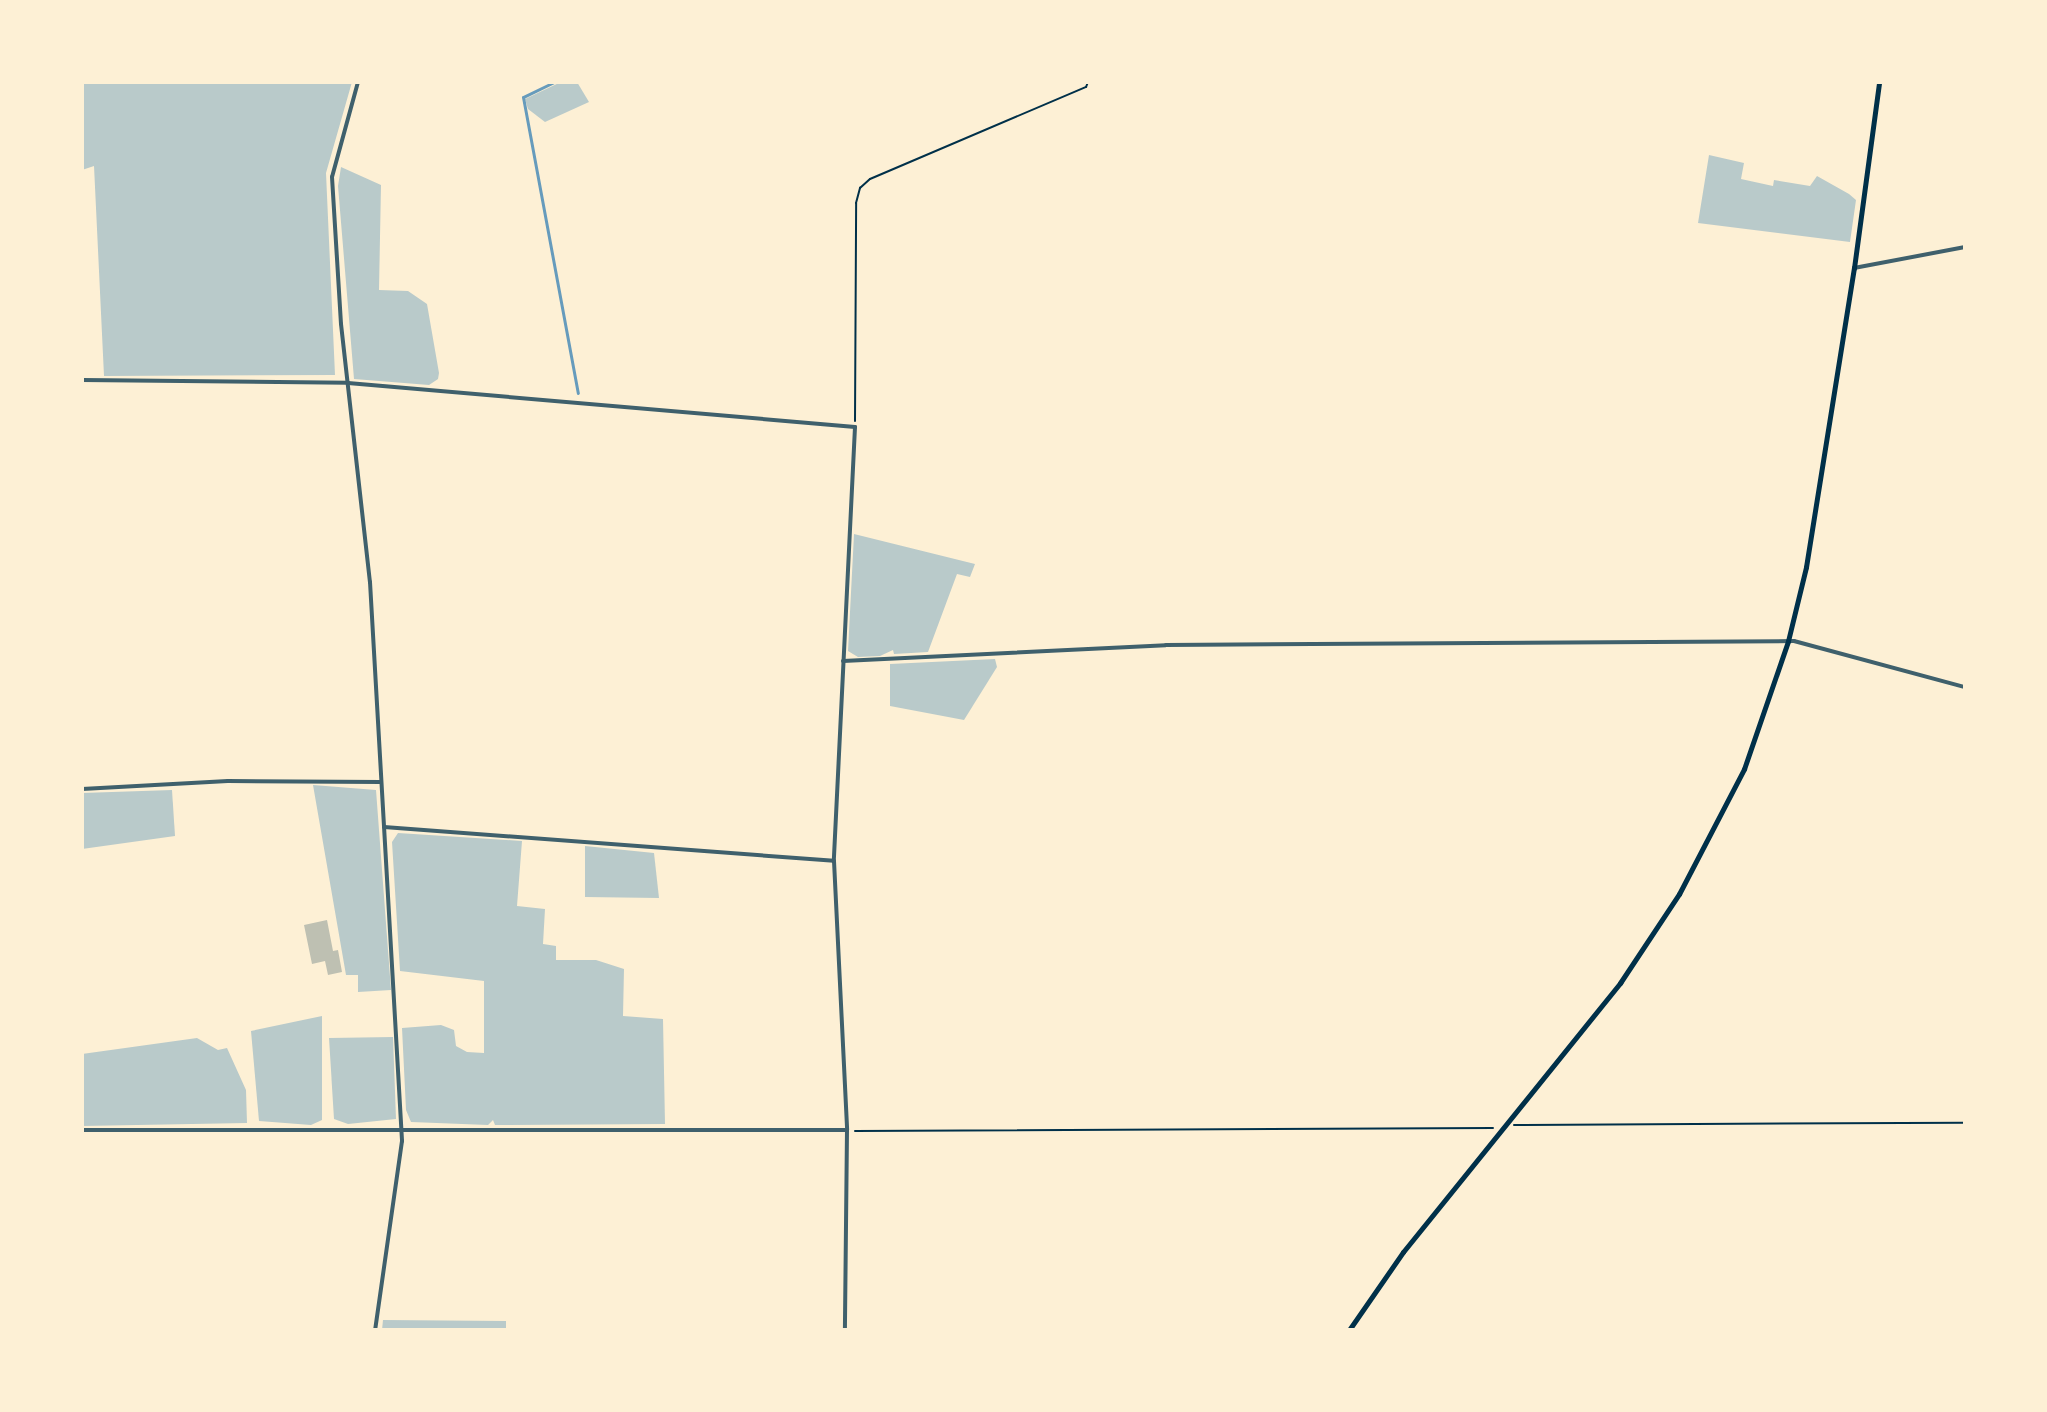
<!DOCTYPE html>
<html>
<head>
<meta charset="utf-8">
<style>
	body { margin:0 }
	#map { position:relative; width:2047px; height:1412px; overflow:hidden; background:#fdf0d5; font-family:"Golos Text",sans-serif }
	div>[style] { position:absolute }
	[style*='--x'] { left:calc(var(--x)*1px); top:calc(var(--y)*1px); width:calc(var(--w)*1px); rotate:calc(var(--a)*1deg) }
	.green>* { inset:0; background:#b9caca }
	.stream>* { height:3px; margin:-1.5px; padding:0 1.5px; transform-origin:1.5px; border-radius:1.5px; background:#669bbc }
	.building>* { inset:0; background:#bec0b2 }
	.path>* { height:2px; margin:-1px; padding:0 1px; transform-origin:1px; border-radius:1px; background:#003049 }
	.minor>* { height:4px; margin:-2px; padding:0 2px; transform-origin:2px; border-radius:2px; background:#3f606c }
	.secondary>* { height:5px; margin:-2.5px; padding:0 2.5px; transform-origin:2.5px; border-radius:2.5px; background:#003049 }
	span { translate:-50% -50%; white-space:nowrap; text-align:center; line-height:1.15; -webkit-text-stroke:6px #fdf0d5; paint-order:stroke }
	.frame { position:absolute; inset:0; border:84px solid #fdf0d5; pointer-events:none }
</style>
</head>
<body>
<div id="map">
	<div class="green">
		<i style="clip-path:polygon(82px 82px,352px 82px,326px 173px,335px 375px,104px 376px,94px 166px,82px 170px)"></i>
		<i style="clip-path:polygon(561px 82px,577px 82px,589px 102px,545px 122px,528px 109px,525px 99px)"></i>
		<i style="clip-path:polygon(1709px 155px,1744px 163px,1741px 179px,1773px 186px,1774px 180px,1810px 186px,1817px 176px,1849px 194px,1856px 200px,1850px 242px,1698px 223px)"></i>
		<i style="clip-path:polygon(341px 167px,381px 185px,379px 290px,408px 291px,427px 304px,439px 373px,438px 379px,429px 385px,354px 379px,338px 186px)"></i>
		<i style="clip-path:polygon(854px 534px,975px 564px,970px 577px,957px 574px,928px 652px,894px 654px,893px 650px,880px 656px,858px 657px,848px 651px)"></i>
		<i style="clip-path:polygon(995px 659px,997px 667px,964px 720px,890px 706px,890px 664px)"></i>
		<i style="clip-path:polygon(313px 785px,376px 790px,391px 990px,358px 992px,358px 975px,346px 975px)"></i>
		<i style="clip-path:polygon(172px 790px,175px 836px,82px 849px,82px 793px)"></i>
		<i style="clip-path:polygon(398px 833px,522px 841px,517px 906px,545px 909px,543px 944px,556px 946px,556px 960px,596px 960px,624px 969px,623px 1016px,663px 1019px,665px 1124px,495px 1125px,493px 1120px,488px 1125px,411px 1122px,406px 1110px,402px 1028px,441px 1025px,454px 1030px,456px 1046px,467px 1052px,484px 1053px,484px 981px,400px 971px,392px 842px)"></i>
		<i style="clip-path:polygon(585px 846px,654px 853px,659px 898px,585px 897px)"></i>
		<i style="clip-path:polygon(322px 1016px,322px 1120px,311px 1125px,259px 1121px,251px 1031px)"></i>
		<i style="clip-path:polygon(393px 1037px,396px 1119px,348px 1124px,334px 1119px,329px 1038px)"></i>
		<i style="clip-path:polygon(197px 1038px,218px 1050px,227px 1048px,246px 1090px,247px 1123px,82px 1126px,82px 1054px)"></i>
		<i style="clip-path:polygon(383px 1320px,506px 1321px,506px 1330px,382px 1330px)"></i>
	</div>
	<div class="stream">
		<i style="--x:554;--y:82;--w:34;--a:154"></i>
		<i style="--x:523;--y:97;--w:301;--a:79.5"></i>
	</div>
	<div class="building">
		<i style="clip-path:polygon(327px 920px,333px 951px,338px 950px,342px 972px,328px 975px,325px 961px,312px 964px,304px 925px)"></i>
	</div>
	<div class="path">
		<i style="--x:855;--y:421;--w:218;--a:-89.7"></i>
		<i style="--x:856;--y:203;--w:16;--a:-75"></i>
		<i style="--x:860;--y:188;--w:13;--a:-42"></i>
		<i style="--x:870;--y:179;--w:235;--a:-23.1"></i>
		<i style="--x:1086;--y:87;--w:5;--a:-68"></i>
		<i style="--x:1514;--y:1125;--w:451;--a:-0.3"></i>
		<i style="--x:855;--y:1131;--w:638;--a:-0.27"></i>
	</div>
	<div class="minor">
		<i style="--x:358;--y:82;--w:98;--a:105.3"></i>
		<i style="--x:332;--y:177;--w:147;--a:86.5"></i>
		<i style="--x:341;--y:324;--w:260;--a:83.6"></i>
		<i style="--x:370;--y:582;--w:560;--a:86.72"></i>
		<i style="--x:402;--y:1141;--w:191;--a:98.1"></i>
		<i style="--x:1854;--y:268;--w:113;--a:-10.7"></i>
		<i style="--x:82;--y:380;--w:266;--a:0.6"></i>
		<i style="--x:348;--y:383;--w:509;--a:4.96"></i>
		<i style="--x:855;--y:427;--w:435;--a:92.8"></i>
		<i style="--x:834;--y:861;--w:269;--a:87.2"></i>
		<i style="--x:847;--y:1130;--w:200;--a:90.6"></i>
		<i style="--x:843;--y:661;--w:323;--a:-2.8"></i>
		<i style="--x:1166;--y:645;--w:628;--a:-0.36"></i>
		<i style="--x:1794;--y:641;--w:177;--a:15.1"></i>
		<i style="--x:82;--y:789;--w:146;--a:-3.1"></i>
		<i style="--x:228;--y:781;--w:153;--a:0.4"></i>
		<i style="--x:384;--y:827;--w:451;--a:4.3"></i>
		<i style="--x:82;--y:1130;--w:765;--a:0"></i>
	</div>
	<div class="secondary">
		<i style="--x:1349;--y:1330;--w:95;--a:-55.3"></i>
		<i style="--x:1403;--y:1252;--w:346;--a:-51.1"></i>
		<i style="--x:1620;--y:983;--w:107;--a:-56.5"></i>
		<i style="--x:1679;--y:894;--w:141;--a:-62.5"></i>
		<i style="--x:1744;--y:769;--w:135;--a:-71"></i>
		<i style="--x:1788;--y:641;--w:76;--a:-76.3"></i>
		<i style="--x:1806;--y:567;--w:303;--a:-80.9"></i>
		<i style="--x:1854;--y:268;--w:188;--a:-82.3"></i>
	</div>
	<div class="frame"></div>
</div>
</body>
</html>
